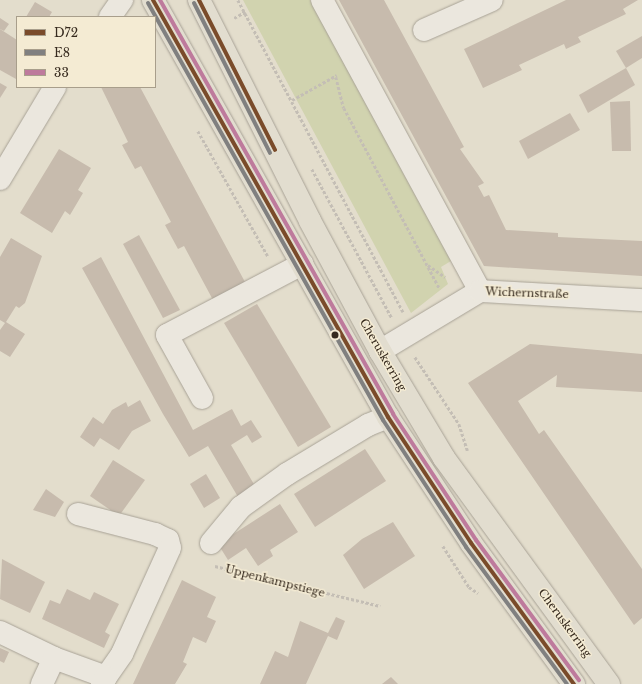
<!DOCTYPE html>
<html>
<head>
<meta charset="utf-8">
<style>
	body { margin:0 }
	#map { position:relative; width:642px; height:684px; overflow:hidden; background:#e3ddcc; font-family:"Libre Baskerville",serif }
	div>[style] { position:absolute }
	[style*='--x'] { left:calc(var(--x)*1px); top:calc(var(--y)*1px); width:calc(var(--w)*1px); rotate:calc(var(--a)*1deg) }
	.green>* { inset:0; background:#d1d3af }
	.building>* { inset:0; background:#c7bbad }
	.path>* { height:2.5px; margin-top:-1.25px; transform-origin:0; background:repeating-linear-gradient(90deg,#c4beb5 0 3px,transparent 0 5px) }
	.roads { filter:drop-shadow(0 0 1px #a8a296) drop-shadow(0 0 1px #a8a296) }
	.minor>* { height:22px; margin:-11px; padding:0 11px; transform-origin:11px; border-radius:11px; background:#ebe7de }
	.major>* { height:22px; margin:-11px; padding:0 11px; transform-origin:11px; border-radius:11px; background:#e2ddcf }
	.bus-1>* { height:4px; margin:-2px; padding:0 2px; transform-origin:2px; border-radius:2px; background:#7a4b2a }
	.bus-2>* { height:4px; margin:-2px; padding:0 2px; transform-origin:2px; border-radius:2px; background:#808080 }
	.bus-3>* { height:4px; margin:-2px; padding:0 2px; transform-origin:2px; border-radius:2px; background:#be7a9c }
	.dots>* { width:11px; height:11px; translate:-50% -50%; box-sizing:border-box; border:2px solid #f4ebd3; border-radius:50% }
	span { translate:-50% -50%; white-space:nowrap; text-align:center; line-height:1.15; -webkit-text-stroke:3px #f4ebd3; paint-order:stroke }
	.street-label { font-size:11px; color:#362a1e }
	.legend { position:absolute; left:16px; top:16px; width:140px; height:72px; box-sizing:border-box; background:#f4ebd3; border:1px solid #a89e8b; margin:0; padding:5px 7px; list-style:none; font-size:12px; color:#362a1e }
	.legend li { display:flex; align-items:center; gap:8px; height:20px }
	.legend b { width:20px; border:1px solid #a89e8b }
</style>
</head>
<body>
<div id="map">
	<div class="green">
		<i style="clip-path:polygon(243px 0,310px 0,451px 261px,441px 267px,448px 284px,411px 313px)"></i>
	</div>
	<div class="building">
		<i style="clip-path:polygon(339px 0,384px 0,464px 147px,460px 149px,484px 183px,478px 186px,484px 197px,489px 195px,506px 230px,558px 233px,558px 237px,642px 241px,642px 276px,484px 266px)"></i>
		<i style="clip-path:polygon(566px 0,638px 0,623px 9px,626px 14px,578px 37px,581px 42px,566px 49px,564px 44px,519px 65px,522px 70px,483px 88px,464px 49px)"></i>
		<i style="clip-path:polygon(35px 2px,52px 12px,49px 17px,26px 17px)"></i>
		<i style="clip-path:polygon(0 18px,9px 24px,4px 31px,0 29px)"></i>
		<i style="clip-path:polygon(0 29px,17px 40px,16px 79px,0 70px)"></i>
		<i style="clip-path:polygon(642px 36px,642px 58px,626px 68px,616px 51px)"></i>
		<i style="clip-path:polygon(626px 68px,635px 85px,588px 113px,579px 95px)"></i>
		<i style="clip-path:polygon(0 83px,7px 87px,0 98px)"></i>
		<i style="clip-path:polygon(101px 87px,140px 87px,245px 282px,213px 300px,184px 246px,178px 249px,165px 225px,171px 222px,141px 166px,135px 169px,122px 145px,128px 142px)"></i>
		<i style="clip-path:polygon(630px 101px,631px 151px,612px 151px,610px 102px)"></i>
		<i style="clip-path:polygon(570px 113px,580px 130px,528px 159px,519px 141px)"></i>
		<i style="clip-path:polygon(59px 149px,91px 168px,78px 190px,83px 193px,70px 215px,65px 211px,52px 233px,20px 213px)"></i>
		<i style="clip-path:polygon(139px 235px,180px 310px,163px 318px,123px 244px)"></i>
		<i style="clip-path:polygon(11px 238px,42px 256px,25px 303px,19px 308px,16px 306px,6px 322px,25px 334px,10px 357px,0 351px,0 330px,5px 323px,0 320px,0 257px)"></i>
		<i style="clip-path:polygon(101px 257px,193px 430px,232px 409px,241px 426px,251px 420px,262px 437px,252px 443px,247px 435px,231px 445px,255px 486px,238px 497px,208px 446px,189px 457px,163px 414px,82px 268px)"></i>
		<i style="clip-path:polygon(257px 304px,331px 427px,298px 447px,224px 323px)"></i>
		<i style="clip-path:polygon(530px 344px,642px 354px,642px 392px,556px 387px,557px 375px,518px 401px,539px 434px,544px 430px,642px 569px,642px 618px,634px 625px,468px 383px)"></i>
		<i style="clip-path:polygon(140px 400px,151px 421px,132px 431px,119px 450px,100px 438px,94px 447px,80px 437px,93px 417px,103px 424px,112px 410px,126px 402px,128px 407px)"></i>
		<i style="clip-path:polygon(365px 449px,386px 481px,315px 527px,294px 494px)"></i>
		<i style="clip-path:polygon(113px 460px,145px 480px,119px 516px,90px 496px)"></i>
		<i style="clip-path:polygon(206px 474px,220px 498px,204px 508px,190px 484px)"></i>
		<i style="clip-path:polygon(46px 489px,64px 502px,55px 517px,33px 510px)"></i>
		<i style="clip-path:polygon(280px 504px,298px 532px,270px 550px,273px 556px,258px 566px,246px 548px,228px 560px,218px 544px)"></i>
		<i style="clip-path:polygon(393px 522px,415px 556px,364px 589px,343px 555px,362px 539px)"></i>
		<i style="clip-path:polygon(2px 559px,45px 582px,30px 613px,0 599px)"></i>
		<i style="clip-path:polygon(182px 580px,216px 597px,207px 617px,216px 621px,206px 643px,193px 637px,183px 662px,187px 664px,175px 684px,133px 684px)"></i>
		<i style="clip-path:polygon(67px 589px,90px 600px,94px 592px,119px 604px,105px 632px,110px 635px,104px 648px,42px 619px,50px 600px,60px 604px)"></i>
		<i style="clip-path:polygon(336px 617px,345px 621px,337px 640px,328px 636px,306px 684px,260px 684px,275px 651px,288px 657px,300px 621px,328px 633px)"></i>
		<i style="clip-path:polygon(0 648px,9px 652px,4px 663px,0 661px)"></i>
		<i style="clip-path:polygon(391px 677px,398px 684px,382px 684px)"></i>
	</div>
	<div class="path">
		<i style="--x:238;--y:0;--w:353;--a:62.1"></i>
		<i style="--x:234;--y:18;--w:13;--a:-29"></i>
		<i style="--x:336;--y:77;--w:32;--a:76"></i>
		<i style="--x:344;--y:108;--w:205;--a:62.1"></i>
		<i style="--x:292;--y:100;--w:51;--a:-29.1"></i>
		<i style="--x:198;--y:131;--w:143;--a:60.8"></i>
		<i style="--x:312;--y:169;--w:169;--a:61.8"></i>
		<i style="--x:428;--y:265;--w:21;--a:35"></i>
		<i style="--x:415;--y:357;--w:80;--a:56.7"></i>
		<i style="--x:459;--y:424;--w:28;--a:72"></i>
		<i style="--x:443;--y:546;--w:49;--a:57.6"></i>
		<i style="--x:469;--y:587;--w:11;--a:34"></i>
		<i style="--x:215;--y:566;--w:170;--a:13.6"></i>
	</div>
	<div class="roads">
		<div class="minor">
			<i style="--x:322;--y:0;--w:331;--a:61.5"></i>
			<i style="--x:110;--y:17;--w:21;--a:-55"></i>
			<i style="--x:424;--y:30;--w:74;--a:-23.8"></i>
			<i style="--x:0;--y:179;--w:107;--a:-59.1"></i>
			<i style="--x:380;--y:351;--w:117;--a:-31"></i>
			<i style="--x:480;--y:291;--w:162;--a:3.2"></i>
			<i style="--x:202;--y:398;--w:72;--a:-119.1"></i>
			<i style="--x:167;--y:335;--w:153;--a:-27.7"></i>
			<i style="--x:78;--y:514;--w:80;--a:14.6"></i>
			<i style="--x:155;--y:534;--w:14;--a:25"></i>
			<i style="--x:168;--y:540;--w:8;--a:76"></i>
			<i style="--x:170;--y:548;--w:116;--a:114.4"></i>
			<i style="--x:122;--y:654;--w:28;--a:125"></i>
			<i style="--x:211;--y:543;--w:47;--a:-50.2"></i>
			<i style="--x:241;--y:507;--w:57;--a:-35.7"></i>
			<i style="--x:287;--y:474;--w:95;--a:-31.2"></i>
			<i style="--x:368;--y:425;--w:22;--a:-22"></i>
			<i style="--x:0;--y:632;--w:60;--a:25.7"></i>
			<i style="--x:54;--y:658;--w:29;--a:115"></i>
			<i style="--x:54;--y:658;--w:55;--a:20.1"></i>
			<i style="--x:106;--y:677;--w:8;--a:120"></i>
		</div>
		<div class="major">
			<i style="--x:153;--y:0;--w:479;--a:60.6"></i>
			<i style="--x:388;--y:417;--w:151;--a:56.6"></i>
			<i style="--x:471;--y:543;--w:175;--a:53.9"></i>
			<i style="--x:199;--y:0;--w:247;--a:63.3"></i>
			<i style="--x:310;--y:221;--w:148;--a:61.7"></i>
			<i style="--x:380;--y:351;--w:125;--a:59.1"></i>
			<i style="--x:444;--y:458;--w:280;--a:53.9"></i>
		</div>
	</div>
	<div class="bus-1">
		<i style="--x:153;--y:0;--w:479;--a:60.6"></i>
		<i style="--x:388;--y:417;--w:151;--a:56.6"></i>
		<i style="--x:471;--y:543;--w:175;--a:53.9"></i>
		<i style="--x:199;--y:0;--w:168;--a:63.1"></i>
	</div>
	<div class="bus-2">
		<i style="--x:148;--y:3;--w:479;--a:60.6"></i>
		<i style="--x:383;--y:420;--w:152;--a:56.8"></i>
		<i style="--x:466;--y:547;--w:170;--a:53.6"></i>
		<i style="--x:194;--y:3;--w:168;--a:63.1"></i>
	</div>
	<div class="bus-3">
		<i style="--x:160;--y:0;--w:475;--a:60.6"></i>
		<i style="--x:393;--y:414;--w:151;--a:56.6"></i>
		<i style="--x:476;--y:540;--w:174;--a:53.7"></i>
	</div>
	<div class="dots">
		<i style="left:335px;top:335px;background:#362a1e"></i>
	</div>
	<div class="street-label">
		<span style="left:527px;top:293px;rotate:2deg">Wichernstraße</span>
		<span style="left:383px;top:355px;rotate:60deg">Cheruskerring</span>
		<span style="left:275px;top:581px;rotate:14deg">Uppenkampstiege</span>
		<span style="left:565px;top:623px;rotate:54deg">Cheruskerring</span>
	</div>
	<ul class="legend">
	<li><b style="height:5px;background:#7a4b2a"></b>D72</li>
	<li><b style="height:5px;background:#808080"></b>E8</li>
	<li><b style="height:5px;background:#be7a9c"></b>33</li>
	</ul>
</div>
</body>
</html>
